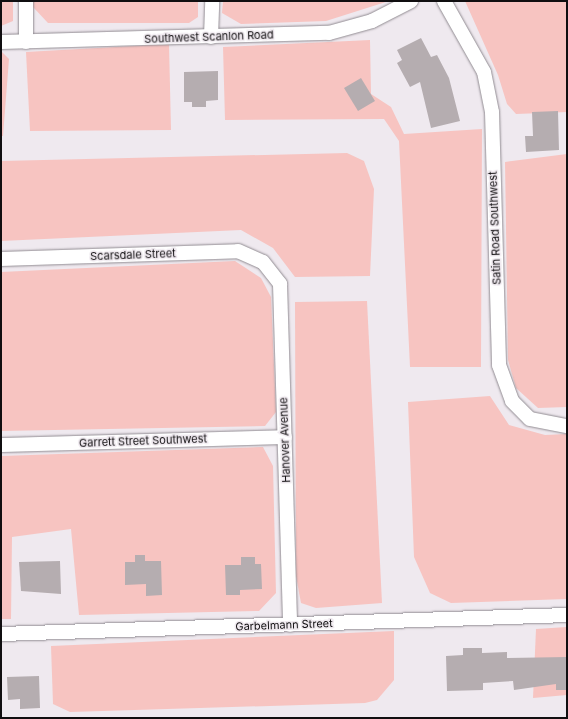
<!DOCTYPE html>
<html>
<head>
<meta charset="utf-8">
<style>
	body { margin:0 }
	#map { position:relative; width:568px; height:719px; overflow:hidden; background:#efe9ef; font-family:Inter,sans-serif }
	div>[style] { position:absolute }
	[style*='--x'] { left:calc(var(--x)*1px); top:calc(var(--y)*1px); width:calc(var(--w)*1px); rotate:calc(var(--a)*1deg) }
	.green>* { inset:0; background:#f7c4c1 }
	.building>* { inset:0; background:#b5adb0 }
	.roads { filter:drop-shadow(0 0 1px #918c92) drop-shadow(0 0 1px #918c92) }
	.street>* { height:14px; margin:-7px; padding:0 7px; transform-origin:7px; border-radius:7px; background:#fff }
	span { translate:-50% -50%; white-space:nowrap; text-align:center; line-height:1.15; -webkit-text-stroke:3px #efe9ef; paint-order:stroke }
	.street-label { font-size:11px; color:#100e10 }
	.frame { position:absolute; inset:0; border:2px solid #100e10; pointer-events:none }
</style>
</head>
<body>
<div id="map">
	<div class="green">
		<i style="clip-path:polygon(1px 1px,13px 1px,13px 21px,1px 26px)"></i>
		<i style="clip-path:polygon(33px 1px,198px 1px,198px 17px,189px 23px,48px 23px,33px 7px)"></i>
		<i style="clip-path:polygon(223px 1px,389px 1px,326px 21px,241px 24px,222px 13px)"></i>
		<i style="clip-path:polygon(465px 1px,567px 1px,567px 112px,516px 114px,507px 104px,498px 75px)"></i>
		<i style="clip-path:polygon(370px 40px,371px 94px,391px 107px,404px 134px,482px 129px,481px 367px,410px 367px,399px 141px,384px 119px,225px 120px,223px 47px)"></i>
		<i style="clip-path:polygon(169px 44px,171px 130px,30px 131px,26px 52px)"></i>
		<i style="clip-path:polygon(1px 51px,9px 59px,3px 136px,1px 136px)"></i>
		<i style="clip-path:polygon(347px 153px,364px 161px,374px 189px,370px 276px,295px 277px,273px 248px,241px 230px,1px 241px,1px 161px)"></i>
		<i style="clip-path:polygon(567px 154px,567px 407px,538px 408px,516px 388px,508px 360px,505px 162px)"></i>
		<i style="clip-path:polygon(235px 261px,261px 278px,271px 297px,276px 412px,265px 426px,1px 431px,1px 272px)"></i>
		<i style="clip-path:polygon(367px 301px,382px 603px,316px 608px,301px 603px,296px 576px,295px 302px)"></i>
		<i style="clip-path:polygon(490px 396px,509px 425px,545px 435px,567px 434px,567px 599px,451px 603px,430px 593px,414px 557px,408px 402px)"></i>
		<i style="clip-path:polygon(263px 447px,273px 466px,276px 593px,259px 611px,79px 615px,71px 529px,12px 537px,11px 619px,1px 619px,1px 456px)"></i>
		<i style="clip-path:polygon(567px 627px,567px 695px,533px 698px,536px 629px)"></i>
		<i style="clip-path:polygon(394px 631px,394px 680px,377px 700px,365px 703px,70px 712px,53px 704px,51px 646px)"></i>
	</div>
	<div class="building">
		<i style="clip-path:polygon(421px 38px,431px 57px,437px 55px,449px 78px,460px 121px,431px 128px,420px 82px,410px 87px,397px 63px,402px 60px,397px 50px)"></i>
		<i style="clip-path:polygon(218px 71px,218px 100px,206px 101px,206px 107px,192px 107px,192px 102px,184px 102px,184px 72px)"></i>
		<i style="clip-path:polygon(361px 78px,375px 101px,358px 111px,344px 88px)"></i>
		<i style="clip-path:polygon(558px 111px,559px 150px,526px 152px,525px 136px,533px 136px,532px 112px)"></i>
		<i style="clip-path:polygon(135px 555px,145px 555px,145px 561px,161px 561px,162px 595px,146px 596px,146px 584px,125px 585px,125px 562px,135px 562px)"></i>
		<i style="clip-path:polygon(241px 557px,255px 557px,255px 564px,261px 564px,262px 589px,240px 590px,240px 595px,226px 595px,225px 565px,241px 565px)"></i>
		<i style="clip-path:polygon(60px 561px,61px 594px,21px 591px,19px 562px)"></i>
		<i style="clip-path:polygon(463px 648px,482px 648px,482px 653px,507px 652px,507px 658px,567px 657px,567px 690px,556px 690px,556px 684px,514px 690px,513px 681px,483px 683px,483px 690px,447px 691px,446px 656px,463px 655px)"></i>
		<i style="clip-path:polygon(39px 676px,40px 708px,20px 709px,20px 699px,8px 700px,7px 677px)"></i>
	</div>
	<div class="roads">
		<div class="street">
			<i style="--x:444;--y:1;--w:81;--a:60.6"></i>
			<i style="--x:484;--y:72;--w:41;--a:78.7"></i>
			<i style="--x:492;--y:112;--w:253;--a:88.4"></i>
			<i style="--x:499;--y:365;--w:38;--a:70"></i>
			<i style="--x:512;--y:401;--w:25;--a:45"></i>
			<i style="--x:530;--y:419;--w:38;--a:11"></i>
			<i style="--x:211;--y:37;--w:36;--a:-88"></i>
			<i style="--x:1;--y:42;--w:328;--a:-1.6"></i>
			<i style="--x:329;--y:33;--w:45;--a:-15.6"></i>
			<i style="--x:372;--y:21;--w:44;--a:-27.1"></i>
			<i style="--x:26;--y:42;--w:41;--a:-90"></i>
			<i style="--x:1;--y:259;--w:237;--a:-1.9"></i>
			<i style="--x:238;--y:251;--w:27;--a:24"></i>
			<i style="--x:263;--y:262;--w:28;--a:52"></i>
			<i style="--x:280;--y:284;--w:341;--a:88.3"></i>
			<i style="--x:1;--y:445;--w:284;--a:-1.6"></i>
			<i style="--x:1;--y:634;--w:566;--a:-1.92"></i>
		</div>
	</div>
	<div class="street-label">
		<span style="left:209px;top:37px;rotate:-2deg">Southwest Scanlon Road</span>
		<span style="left:495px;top:228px;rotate:-92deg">Satin Road Southwest</span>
		<span style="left:133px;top:255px;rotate:-2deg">Scarsdale Street</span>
		<span style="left:285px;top:440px;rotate:-92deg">Hanover Avenue</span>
		<span style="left:143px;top:441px;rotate:-2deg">Garrett Street Southwest</span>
		<span style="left:284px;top:625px;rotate:-2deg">Garbelmann Street</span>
	</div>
	<div class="frame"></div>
</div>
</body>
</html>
